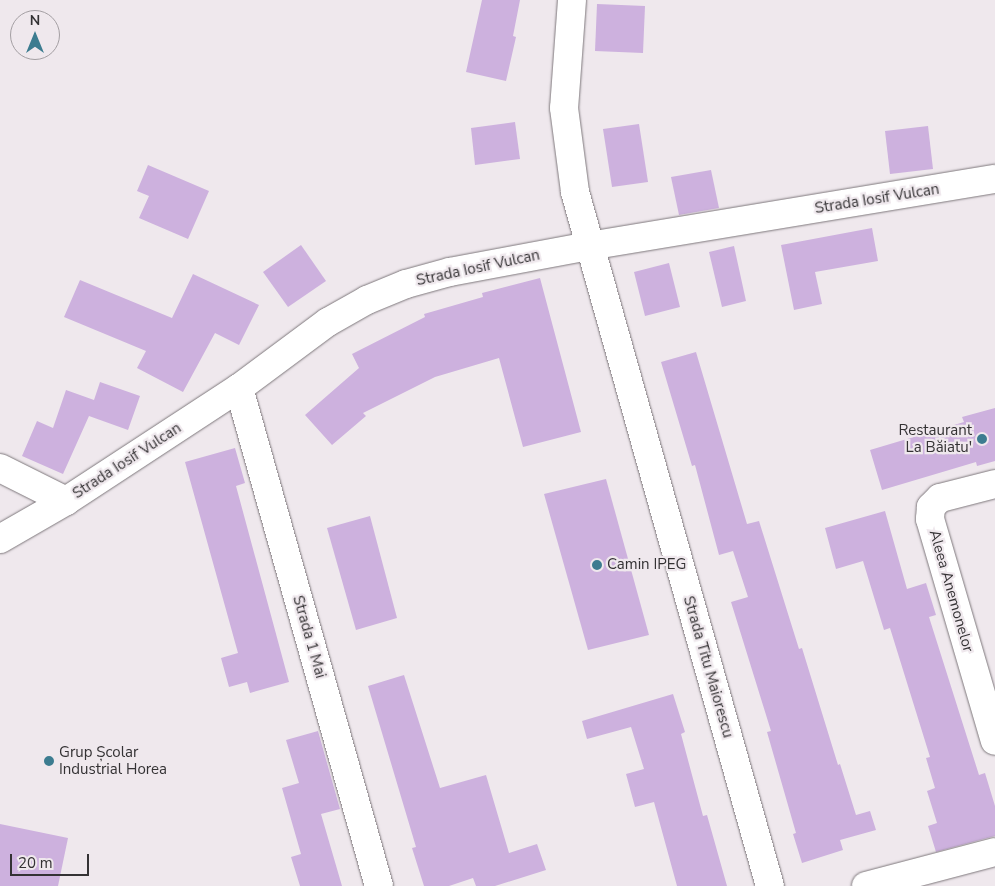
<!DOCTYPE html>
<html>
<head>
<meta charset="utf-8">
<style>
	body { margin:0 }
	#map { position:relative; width:995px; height:886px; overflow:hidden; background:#efe8ed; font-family:"Nunito Sans",sans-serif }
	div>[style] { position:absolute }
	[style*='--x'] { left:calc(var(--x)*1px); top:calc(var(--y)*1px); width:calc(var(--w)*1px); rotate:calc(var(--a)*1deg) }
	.building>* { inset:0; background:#cdb1de }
	.roads { filter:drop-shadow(0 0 1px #7e787c) drop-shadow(0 0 1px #7e787c) }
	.street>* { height:28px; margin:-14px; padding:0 14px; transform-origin:14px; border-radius:14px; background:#fff }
	.secondary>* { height:28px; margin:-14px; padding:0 14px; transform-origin:14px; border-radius:14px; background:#fff }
	.dots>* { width:14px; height:14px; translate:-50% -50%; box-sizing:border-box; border:2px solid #efe8ed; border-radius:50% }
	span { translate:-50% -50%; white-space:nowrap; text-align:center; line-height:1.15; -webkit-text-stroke:4.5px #efe8ed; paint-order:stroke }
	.street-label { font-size:15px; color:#343234 }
	.poi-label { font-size:15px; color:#343234 }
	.right { translate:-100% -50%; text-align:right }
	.left { translate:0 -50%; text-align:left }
	.north { position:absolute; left:10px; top:10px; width:50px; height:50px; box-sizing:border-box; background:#efe8ed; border:1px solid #a49fa3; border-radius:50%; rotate:0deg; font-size:14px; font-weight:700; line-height:20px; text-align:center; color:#343234 }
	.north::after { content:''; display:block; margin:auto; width:18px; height:22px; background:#3c7c90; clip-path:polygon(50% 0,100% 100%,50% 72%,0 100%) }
	.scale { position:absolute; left:10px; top:854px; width:79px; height:22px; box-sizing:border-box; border:2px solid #343234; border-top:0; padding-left:6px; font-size:15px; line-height:18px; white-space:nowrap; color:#343234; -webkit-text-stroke:4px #efe8ed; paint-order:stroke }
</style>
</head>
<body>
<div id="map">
	<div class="building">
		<i style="clip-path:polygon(482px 0,520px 0,513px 36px,516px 37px,506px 81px,466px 72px)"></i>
		<i style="clip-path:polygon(597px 4px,645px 6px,643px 53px,595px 51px)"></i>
		<i style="clip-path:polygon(515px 122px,520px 159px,475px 165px,471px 128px)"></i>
		<i style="clip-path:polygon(639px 124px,648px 182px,612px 187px,603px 129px)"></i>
		<i style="clip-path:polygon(928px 126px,933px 169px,890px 174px,885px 131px)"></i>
		<i style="clip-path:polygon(148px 165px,209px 191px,188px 239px,139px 218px,149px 196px,137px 191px)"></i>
		<i style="clip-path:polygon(711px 170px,719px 208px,679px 215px,671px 177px)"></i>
		<i style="clip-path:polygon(872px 228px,878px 261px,815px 272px,822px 304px,794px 310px,781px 245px)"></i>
		<i style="clip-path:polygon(301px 245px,326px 281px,288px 307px,263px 272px)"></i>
		<i style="clip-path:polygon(734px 246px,746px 301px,722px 307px,709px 252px)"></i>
		<i style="clip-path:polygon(669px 263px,680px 307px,645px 316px,634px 272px)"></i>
		<i style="clip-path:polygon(193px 274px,259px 305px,239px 345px,215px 333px,183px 392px,137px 368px,146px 351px,64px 317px,80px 280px,172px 318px)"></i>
		<i style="clip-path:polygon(540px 278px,581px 432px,523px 447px,499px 358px,435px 377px,363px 413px,366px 416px,332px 445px,305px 415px,359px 368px,352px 354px,425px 317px,424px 314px,483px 297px,482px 293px)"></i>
		<i style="clip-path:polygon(696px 352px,747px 524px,759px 521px,799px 649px,802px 648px,838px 765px,840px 764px,856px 815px,870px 811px,876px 830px,840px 840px,843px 850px,802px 863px,793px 834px,796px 833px,767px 732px,771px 731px,731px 602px,748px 597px,733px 551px,719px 555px,695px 465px,692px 466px,661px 362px)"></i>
		<i style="clip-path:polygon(100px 382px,140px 396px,128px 430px,89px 416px,63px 474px,22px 456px,37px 421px,53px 428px,66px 390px,94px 400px)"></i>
		<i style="clip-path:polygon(995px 408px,995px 461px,977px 466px,976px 462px,882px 490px,870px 450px,964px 422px,962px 417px)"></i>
		<i style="clip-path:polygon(235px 448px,245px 483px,236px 486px,289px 682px,250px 693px,247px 682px,229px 687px,221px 658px,238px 653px,185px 462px)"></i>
		<i style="clip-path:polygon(606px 479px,649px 635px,588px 650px,544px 494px)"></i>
		<i style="clip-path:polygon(885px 511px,907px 589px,926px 583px,936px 615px,929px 617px,979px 775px,985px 773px,995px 806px,995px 836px,936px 852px,928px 826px,937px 823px,927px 791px,935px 788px,926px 758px,930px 757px,890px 628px,884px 630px,863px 561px,836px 569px,825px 528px)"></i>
		<i style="clip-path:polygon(370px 516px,397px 618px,356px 630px,327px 528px)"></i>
		<i style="clip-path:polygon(404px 675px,440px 788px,486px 775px,509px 853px,537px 844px,546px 870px,495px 886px,476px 886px,473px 878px,449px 886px,424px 886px,412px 848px,416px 847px,368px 686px)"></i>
		<i style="clip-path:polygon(673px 694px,685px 732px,681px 734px,703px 816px,707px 815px,727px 886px,677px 886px,654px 802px,635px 807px,626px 774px,644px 769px,631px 727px,587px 739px,582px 721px)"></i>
		<i style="clip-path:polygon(318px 731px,340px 809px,321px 814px,342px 886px,300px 886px,291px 857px,301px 854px,282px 788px,299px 783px,286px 740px)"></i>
		<i style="clip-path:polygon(0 824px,68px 838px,58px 886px,0 886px)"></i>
	</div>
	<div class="roads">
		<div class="street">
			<i style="--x:239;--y:388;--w:517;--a:74.3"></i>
			<i style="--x:0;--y:468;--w:74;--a:26.6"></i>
			<i style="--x:995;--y:484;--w:57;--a:165.7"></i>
			<i style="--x:940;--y:498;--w:13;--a:135"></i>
			<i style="--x:931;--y:507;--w:12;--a:95"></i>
			<i style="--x:930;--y:519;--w:231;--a:73.7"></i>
			<i style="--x:866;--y:886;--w:133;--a:-14.8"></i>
		</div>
		<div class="secondary">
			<i style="--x:572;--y:0;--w:108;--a:94.2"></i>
			<i style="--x:564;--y:108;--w:85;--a:82.5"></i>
			<i style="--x:575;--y:192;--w:721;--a:74.31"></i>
			<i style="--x:0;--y:539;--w:76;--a:-29.9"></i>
			<i style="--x:66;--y:501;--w:207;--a:-33.2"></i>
			<i style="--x:239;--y:388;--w:111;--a:-36.6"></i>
			<i style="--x:328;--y:322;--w:45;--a:-29.4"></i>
			<i style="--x:367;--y:300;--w:42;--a:-22.3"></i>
			<i style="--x:406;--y:284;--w:46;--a:-15.3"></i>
			<i style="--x:450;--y:272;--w:141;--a:-10.6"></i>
			<i style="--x:589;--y:246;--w:411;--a:-9.4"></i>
		</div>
	</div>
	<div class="dots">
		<i style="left:982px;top:439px;background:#3c7c90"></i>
		<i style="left:597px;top:565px;background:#3c7c90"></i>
		<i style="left:49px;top:761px;background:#3c7c90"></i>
	</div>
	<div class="street-label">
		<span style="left:877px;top:199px;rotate:-9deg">Strada Iosif Vulcan</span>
		<span style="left:478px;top:268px;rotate:-12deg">Strada Iosif Vulcan</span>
		<span style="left:127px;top:461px;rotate:-33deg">Strada Iosif Vulcan</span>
		<span style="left:951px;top:591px;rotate:74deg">Aleea Anemonelor</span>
		<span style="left:309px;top:637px;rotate:74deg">Strada 1 Mai</span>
		<span style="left:708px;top:667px;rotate:74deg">Strada Titu Maiorescu</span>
	</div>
	<div class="poi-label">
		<span class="right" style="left:972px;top:439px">Restaurant<br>La Băiatu'</span>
		<span class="left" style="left:607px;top:565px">Camin IPEG</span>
		<span class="left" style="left:59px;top:761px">Grup Școlar<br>Industrial Horea</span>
	</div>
	<div class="north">N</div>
	<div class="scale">20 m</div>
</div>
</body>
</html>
